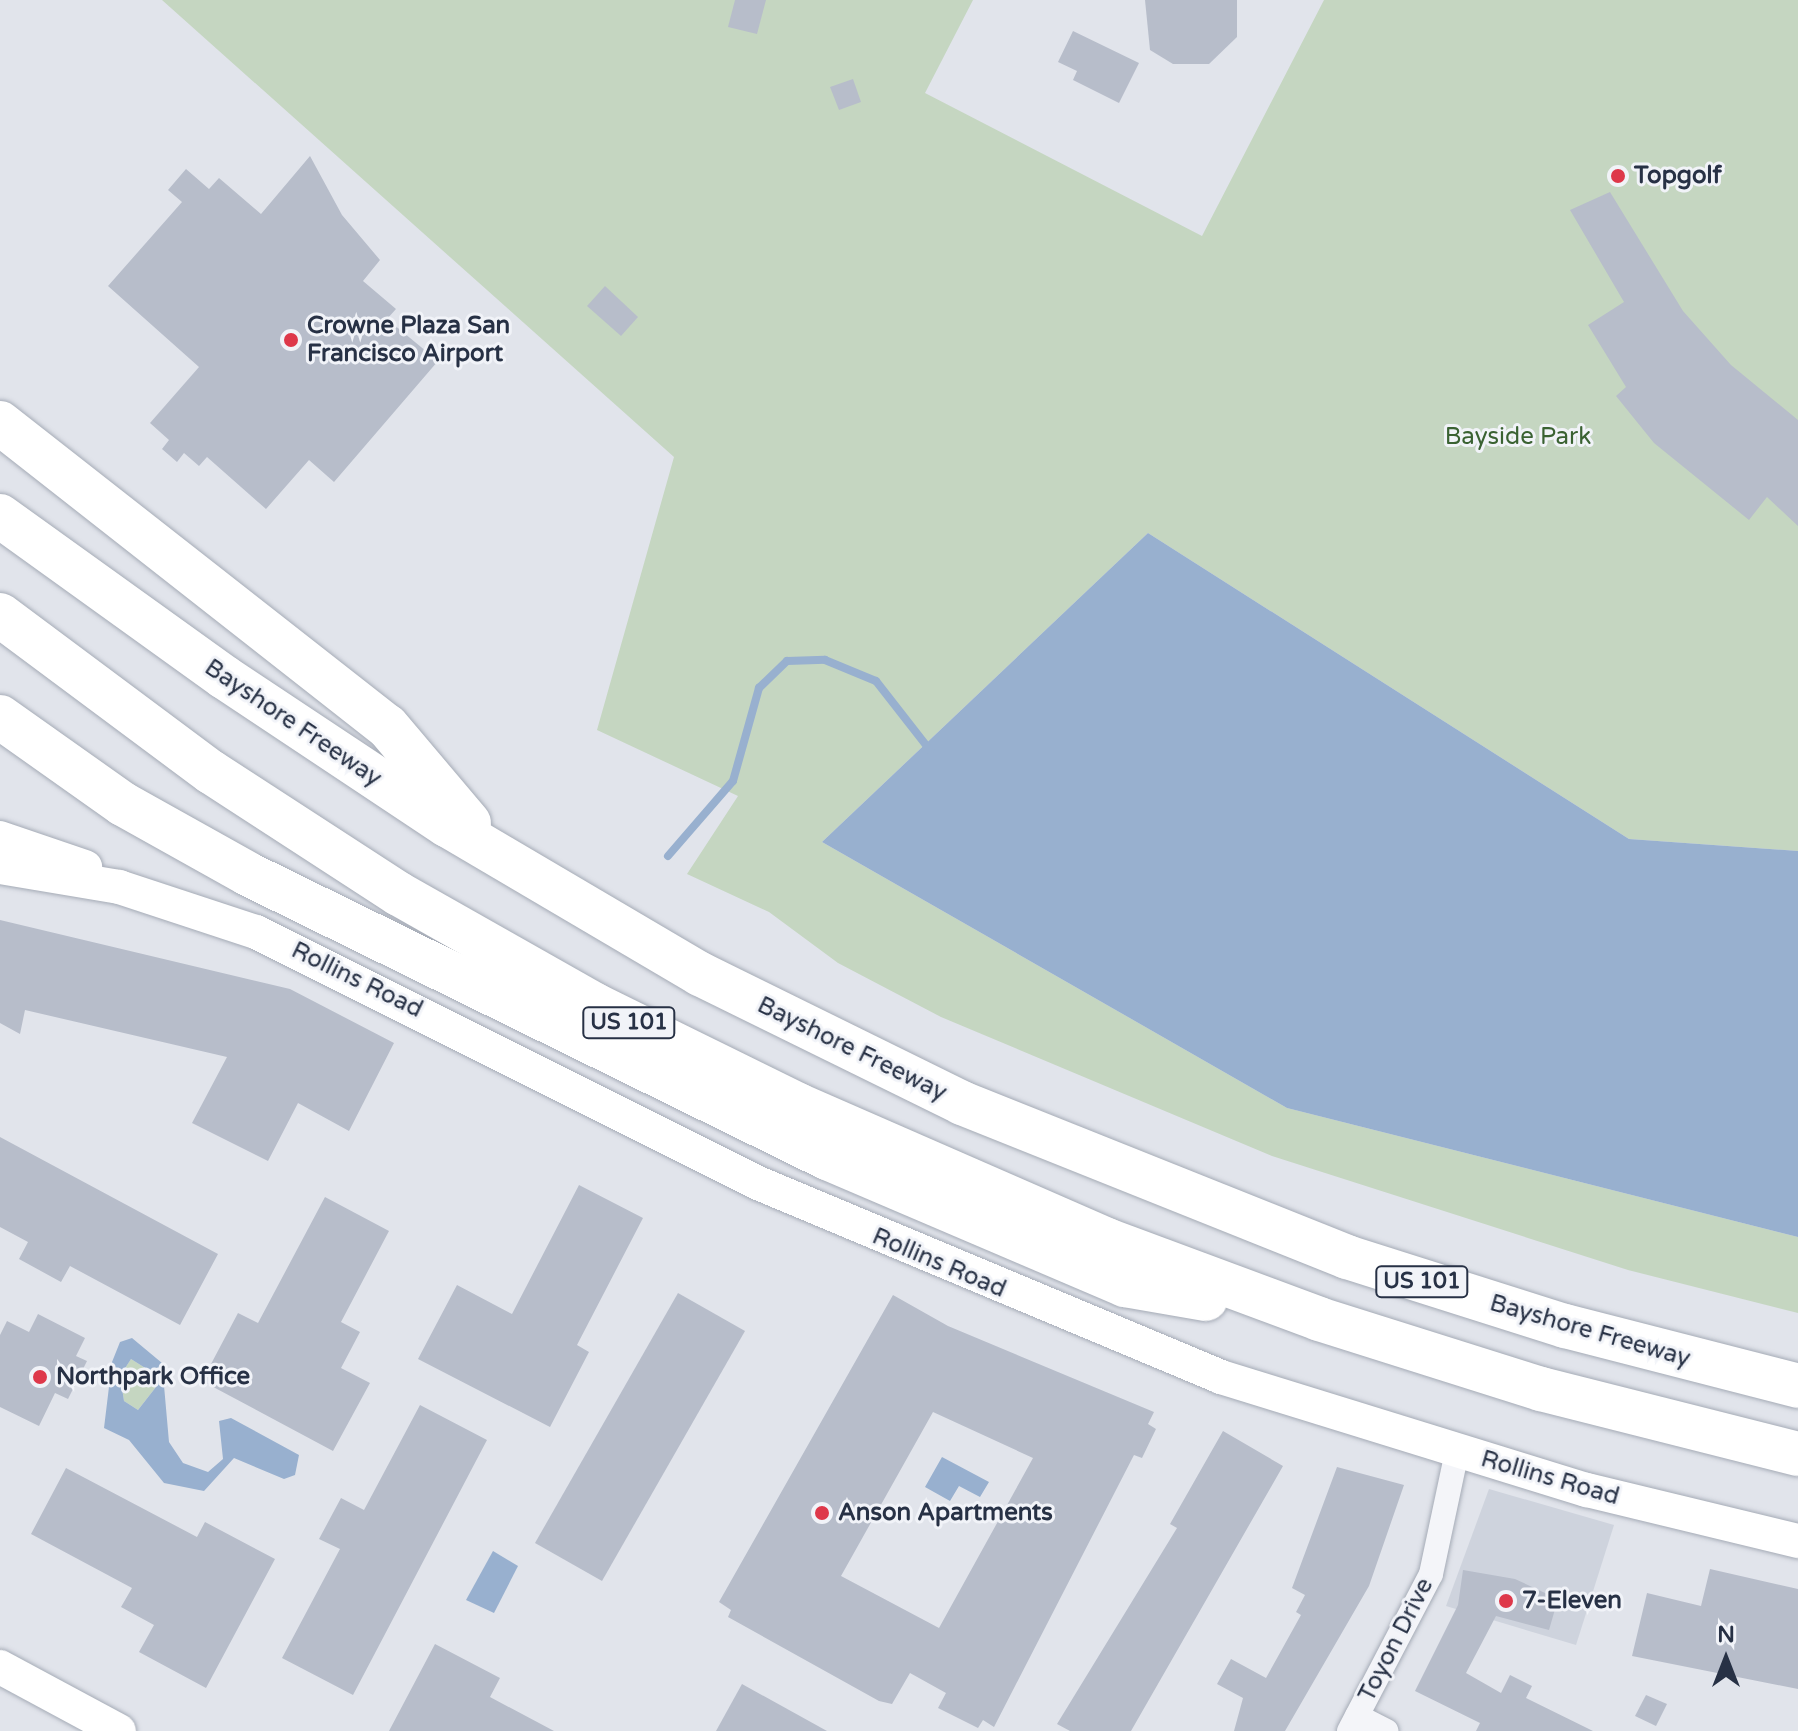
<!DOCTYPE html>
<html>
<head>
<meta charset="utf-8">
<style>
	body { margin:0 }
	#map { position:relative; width:1798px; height:1731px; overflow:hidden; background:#e1e4eb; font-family:"Varela Round",sans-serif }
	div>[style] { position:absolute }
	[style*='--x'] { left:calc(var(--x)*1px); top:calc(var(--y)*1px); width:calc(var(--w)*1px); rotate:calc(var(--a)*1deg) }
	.built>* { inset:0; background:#ced3dd }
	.green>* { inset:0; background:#c5d6c1 }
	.water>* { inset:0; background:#98b0cf }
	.stream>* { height:8px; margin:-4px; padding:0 4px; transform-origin:4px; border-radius:4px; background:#98b0cf }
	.building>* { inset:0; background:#b7bdca }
	.roads { filter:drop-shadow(0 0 2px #a5abb6) drop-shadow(0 0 2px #a5abb6) }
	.street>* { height:24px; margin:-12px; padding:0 12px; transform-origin:12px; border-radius:12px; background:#f4f5f9 }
	.secondary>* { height:34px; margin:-17px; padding:0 17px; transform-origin:17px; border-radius:17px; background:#fff }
	.highway>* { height:44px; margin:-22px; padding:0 22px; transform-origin:22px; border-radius:22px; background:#fff }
	.dots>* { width:22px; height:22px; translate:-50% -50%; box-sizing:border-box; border:4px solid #f1f3f8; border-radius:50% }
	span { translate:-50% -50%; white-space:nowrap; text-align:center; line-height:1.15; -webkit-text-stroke:6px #f1f3f8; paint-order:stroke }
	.shield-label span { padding:2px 6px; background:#f1f3f8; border:2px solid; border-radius:6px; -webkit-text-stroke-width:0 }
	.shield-label { font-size:22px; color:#273145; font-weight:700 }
	.poi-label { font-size:24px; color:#273145; font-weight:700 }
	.left { translate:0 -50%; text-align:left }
	.park-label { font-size:24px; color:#3a6232 }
	.street-label { font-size:24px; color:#273145 }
	.north { position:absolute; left:1686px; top:1619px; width:80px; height:80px; -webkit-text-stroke:6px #f1f3f8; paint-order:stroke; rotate:0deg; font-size:22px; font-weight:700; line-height:32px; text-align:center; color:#273145 }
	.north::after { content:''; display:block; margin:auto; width:28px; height:36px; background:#273145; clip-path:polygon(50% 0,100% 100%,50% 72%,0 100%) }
</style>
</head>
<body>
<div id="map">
	<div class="built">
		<i style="clip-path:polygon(1489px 1489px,1614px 1525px,1576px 1645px,1446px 1606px)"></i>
	</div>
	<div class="green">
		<i style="clip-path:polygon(162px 0,973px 0,925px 93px,1202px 236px,1324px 0,1798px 0,1798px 851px,1629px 839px,1148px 533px,822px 842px,1287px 1108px,1798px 1237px,1798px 1313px,1628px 1270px,1272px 1156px,941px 1017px,838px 963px,769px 912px,687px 874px,738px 796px,597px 730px,674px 457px)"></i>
		<i style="clip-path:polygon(131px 1359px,150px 1371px,156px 1387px,138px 1410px,124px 1401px,120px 1376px)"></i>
	</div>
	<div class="water">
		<i style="clip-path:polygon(1148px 533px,1629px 839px,1798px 851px,1798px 1237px,1287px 1108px,822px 842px)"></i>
		<i style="clip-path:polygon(evenodd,132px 1338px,162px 1363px,169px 1442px,183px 1463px,208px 1472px,223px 1459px,219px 1421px,231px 1418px,299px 1455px,295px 1475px,284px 1479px,234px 1458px,204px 1491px,164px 1483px,129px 1440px,104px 1428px,112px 1362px,120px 1342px,132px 1338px,131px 1359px,150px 1371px,156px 1387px,138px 1410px,124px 1401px,120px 1376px,131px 1359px)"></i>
		<i style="clip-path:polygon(942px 1457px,989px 1482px,980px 1497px,959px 1486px,950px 1501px,925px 1487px)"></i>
		<i style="clip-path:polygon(493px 1551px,518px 1566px,494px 1613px,466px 1600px)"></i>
	</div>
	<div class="stream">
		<i style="--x:668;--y:856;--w:99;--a:-49.1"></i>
		<i style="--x:733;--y:781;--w:97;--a:-74.4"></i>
		<i style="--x:759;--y:688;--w:39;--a:-44"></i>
		<i style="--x:787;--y:661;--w:38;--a:-2"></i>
		<i style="--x:825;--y:660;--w:55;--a:22.4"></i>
		<i style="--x:876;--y:681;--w:88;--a:52"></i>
	</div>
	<div class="building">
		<i style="clip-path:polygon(735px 0,766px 0,757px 34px,728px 27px)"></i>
		<i style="clip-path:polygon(1145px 0,1237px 0,1237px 37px,1209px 64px,1173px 64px,1150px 50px)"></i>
		<i style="clip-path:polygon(1073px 31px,1139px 63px,1119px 103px,1073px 80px,1077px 71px,1058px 62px)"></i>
		<i style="clip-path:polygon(853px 79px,861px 102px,839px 110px,830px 87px)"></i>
		<i style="clip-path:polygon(310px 156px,342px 215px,380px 260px,363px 281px,396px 309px,387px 319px,438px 361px,334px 482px,309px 460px,266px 509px,207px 457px,199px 466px,184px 453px,177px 462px,162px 449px,169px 440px,150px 423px,199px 367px,108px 286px,182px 202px,168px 190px,186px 169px,209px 189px,219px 178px,261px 214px)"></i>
		<i style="clip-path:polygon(1610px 192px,1683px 311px,1731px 365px,1798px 420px,1798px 526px,1767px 497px,1749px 520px,1654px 443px,1616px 396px,1626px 387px,1588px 325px,1624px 302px,1570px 210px)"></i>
		<i style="clip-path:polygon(605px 286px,638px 317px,621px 336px,587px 306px)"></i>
		<i style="clip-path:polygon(0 920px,290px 989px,394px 1043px,349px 1131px,298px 1103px,268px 1161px,192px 1123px,227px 1057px,25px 1010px,20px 1034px,0 1023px)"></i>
		<i style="clip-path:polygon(0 1137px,218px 1254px,180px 1325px,70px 1266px,61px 1282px,19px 1259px,28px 1242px,0 1227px)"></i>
		<i style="clip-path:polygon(579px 1185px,643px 1218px,577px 1345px,589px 1352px,550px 1427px,418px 1359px,457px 1285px,512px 1314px)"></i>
		<i style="clip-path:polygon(325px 1197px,389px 1231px,341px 1322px,360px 1332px,341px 1368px,370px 1383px,333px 1451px,202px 1381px,238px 1313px,258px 1323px)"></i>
		<i style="clip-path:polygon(678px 1293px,745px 1331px,602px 1581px,535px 1543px)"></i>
		<i style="clip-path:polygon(evenodd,893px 1295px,948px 1326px,1154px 1412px,1148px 1424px,1156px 1429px,1142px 1458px,1134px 1455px,994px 1727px,983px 1720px,978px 1728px,938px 1708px,946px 1693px,910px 1673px,892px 1704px,879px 1701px,728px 1617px,731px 1610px,719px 1602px,893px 1295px,933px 1412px,1033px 1458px,939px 1628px,841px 1576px,933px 1412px)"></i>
		<i style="clip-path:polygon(38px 1314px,85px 1338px,76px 1356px,87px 1361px,68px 1399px,55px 1393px,39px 1426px,0 1407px,0 1335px,7px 1321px,29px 1332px)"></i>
		<i style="clip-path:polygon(420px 1405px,487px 1440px,353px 1695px,282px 1658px,340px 1549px,319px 1539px,341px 1498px,364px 1510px)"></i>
		<i style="clip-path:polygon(1223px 1431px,1283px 1466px,1131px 1731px,1070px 1731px,1057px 1724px,1177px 1528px,1170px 1524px)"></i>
		<i style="clip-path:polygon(1337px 1467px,1404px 1485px,1369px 1586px,1285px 1731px,1234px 1731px,1243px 1698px,1217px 1684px,1231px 1659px,1266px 1678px,1301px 1615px,1296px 1612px,1305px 1595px,1292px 1588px)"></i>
		<i style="clip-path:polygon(66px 1468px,197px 1537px,205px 1522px,275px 1559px,206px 1688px,139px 1652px,154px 1625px,121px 1607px,132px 1588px,31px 1534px)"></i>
		<i style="clip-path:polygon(1710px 1569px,1798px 1589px,1798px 1689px,1632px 1656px,1647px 1593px,1701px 1606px)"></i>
		<i style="clip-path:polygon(1463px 1570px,1515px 1579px,1558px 1599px,1549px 1630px,1496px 1616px,1466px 1673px,1501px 1693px,1510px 1675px,1532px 1686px,1526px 1698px,1593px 1731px,1476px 1731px,1480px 1723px,1415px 1691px,1458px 1605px)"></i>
		<i style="clip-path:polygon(435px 1644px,500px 1678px,490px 1697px,554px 1731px,389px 1731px)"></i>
		<i style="clip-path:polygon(742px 1684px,827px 1731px,716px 1731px)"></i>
		<i style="clip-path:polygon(1646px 1695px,1667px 1704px,1656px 1726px,1635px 1716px)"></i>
	</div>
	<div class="roads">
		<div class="street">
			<i style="--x:1357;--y:1716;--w:33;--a:27"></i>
			<i style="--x:1349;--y:1731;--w:177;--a:-62.4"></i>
			<i style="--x:1431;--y:1574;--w:125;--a:-78"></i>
		</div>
		<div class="secondary">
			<i style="--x:0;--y:838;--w:90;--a:18.8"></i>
			<i style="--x:0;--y:867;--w:121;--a:9.5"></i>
			<i style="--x:119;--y:887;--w:144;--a:18.2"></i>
			<i style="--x:256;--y:932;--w:561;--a:26.57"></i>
			<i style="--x:758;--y:1183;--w:502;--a:22.73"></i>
			<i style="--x:1221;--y:1377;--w:383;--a:17.2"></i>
			<i style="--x:1587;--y:1490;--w:217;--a:13.6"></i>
			<i style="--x:0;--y:1667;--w:135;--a:28.3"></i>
		</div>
		<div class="highway">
			<i style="--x:0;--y:423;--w:492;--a:38.1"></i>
			<i style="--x:387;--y:726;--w:127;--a:49.8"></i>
			<i style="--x:0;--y:516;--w:276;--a:35.7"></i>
			<i style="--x:224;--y:677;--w:268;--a:33.6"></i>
			<i style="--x:447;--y:825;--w:294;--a:30.5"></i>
			<i style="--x:700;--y:974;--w:292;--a:26.2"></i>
			<i style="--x:962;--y:1103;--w:415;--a:21.8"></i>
			<i style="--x:1347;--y:1257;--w:229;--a:17.6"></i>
			<i style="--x:1565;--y:1326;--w:241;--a:14.4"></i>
			<i style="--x:0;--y:615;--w:263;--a:36.7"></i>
			<i style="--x:211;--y:772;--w:224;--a:33"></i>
			<i style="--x:399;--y:894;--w:225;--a:29.5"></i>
			<i style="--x:595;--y:1005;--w:226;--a:26.2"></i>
			<i style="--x:798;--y:1105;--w:337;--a:23.6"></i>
			<i style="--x:1107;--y:1240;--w:226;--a:20.4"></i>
			<i style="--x:1319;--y:1319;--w:233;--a:17.5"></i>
			<i style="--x:1541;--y:1389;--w:265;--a:14.2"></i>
			<i style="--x:0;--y:717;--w:151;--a:35.3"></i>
			<i style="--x:123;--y:804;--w:143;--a:29.2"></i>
			<i style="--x:248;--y:874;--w:645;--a:26.13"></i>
			<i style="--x:827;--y:1158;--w:324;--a:23.1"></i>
			<i style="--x:1125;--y:1285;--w:82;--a:9.8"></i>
		</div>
	</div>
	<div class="dots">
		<i style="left:1618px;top:176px;background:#de384a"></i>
		<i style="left:291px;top:340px;background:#de384a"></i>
		<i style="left:40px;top:1377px;background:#de384a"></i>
		<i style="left:822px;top:1513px;background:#de384a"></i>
		<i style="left:1506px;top:1601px;background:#de384a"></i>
	</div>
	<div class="shield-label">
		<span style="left:629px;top:1023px">US 101</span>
		<span style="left:1422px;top:1282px">US 101</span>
	</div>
	<div class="poi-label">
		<span class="left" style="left:1634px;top:176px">Topgolf</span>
		<span class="left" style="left:307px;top:340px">Crowne Plaza San<br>Francisco Airport</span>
		<span class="left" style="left:56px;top:1377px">Northpark Office</span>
		<span class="left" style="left:838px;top:1513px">Anson Apartments</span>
		<span class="left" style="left:1522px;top:1601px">7-Eleven</span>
	</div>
	<div class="park-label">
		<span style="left:1518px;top:437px">Bayside Park</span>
	</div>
	<div class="street-label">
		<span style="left:293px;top:723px;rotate:34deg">Bayshore Freeway</span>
		<span style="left:357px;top:980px;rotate:26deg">Rollins Road</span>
		<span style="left:852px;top:1049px;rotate:26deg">Bayshore Freeway</span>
		<span style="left:939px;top:1263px;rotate:23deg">Rollins Road</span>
		<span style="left:1590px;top:1331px;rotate:16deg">Bayshore Freeway</span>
		<span style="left:1550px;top:1478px;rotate:16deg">Rollins Road</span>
		<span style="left:1396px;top:1640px;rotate:-63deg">Toyon Drive</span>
	</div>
	<div class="north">N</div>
</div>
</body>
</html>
